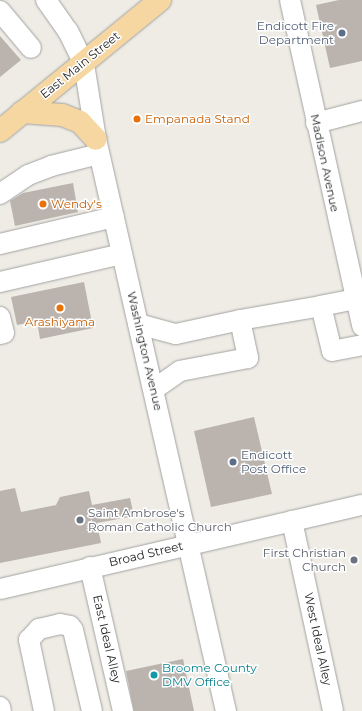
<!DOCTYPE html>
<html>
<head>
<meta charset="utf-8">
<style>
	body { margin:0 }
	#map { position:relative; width:362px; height:711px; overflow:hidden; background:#eeece4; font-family:Montserrat,sans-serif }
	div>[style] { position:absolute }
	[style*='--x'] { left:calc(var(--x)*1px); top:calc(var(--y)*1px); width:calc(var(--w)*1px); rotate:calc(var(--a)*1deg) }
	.building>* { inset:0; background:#bbb4ae }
	.roads { filter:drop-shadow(0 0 1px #a2a2a2) drop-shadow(0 0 1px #a2a2a2) }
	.minor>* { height:20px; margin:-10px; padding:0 10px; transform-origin:10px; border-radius:10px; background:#fff }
	.major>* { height:22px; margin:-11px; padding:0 11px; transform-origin:11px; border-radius:11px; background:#f6d7a2 }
	.dots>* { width:11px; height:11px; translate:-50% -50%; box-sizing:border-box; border:2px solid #fff; border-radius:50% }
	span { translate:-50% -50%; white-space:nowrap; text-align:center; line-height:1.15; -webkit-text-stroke:3px #fff; paint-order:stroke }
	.service-label { font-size:12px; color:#4e5e75 }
	.right { translate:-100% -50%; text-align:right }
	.left { translate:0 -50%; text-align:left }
	.street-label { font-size:12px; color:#1e1e1e }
	.food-label { font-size:12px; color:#c56008 }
	.worship-label { font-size:12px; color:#5b616d }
	.culture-label { font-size:12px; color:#0d838f }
</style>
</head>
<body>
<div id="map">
	<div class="building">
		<i style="clip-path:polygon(339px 0,362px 0,362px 61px,330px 68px,316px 5px)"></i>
		<i style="clip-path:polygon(0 36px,21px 60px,0 77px)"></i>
		<i style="clip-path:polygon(73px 183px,78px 212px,15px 226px,10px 201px,23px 193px)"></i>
		<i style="clip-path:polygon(84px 282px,93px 328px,40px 339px,37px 321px,17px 325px,11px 297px)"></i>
		<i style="clip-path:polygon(254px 417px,272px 494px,211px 507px,194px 431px)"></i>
		<i style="clip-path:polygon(15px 488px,21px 512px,56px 505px,60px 497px,89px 491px,92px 505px,130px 498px,134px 516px,97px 523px,101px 543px,0 563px,0 491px)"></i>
		<i style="clip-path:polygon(183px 659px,194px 711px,134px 711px,126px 671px)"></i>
	</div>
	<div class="roads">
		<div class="minor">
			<i style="--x:46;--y:0;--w:38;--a:55"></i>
			<i style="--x:68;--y:31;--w:37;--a:64"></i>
			<i style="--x:84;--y:64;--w:76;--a:80.9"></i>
			<i style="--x:96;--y:139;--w:587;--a:77.2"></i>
			<i style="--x:290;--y:0;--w:334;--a:77.5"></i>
			<i style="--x:0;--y:11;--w:48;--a:50"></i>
			<i style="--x:316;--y:123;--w:48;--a:-14.6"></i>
			<i style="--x:0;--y:194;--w:34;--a:-34"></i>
			<i style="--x:28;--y:175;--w:25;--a:-21"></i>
			<i style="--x:51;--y:166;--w:49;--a:-14"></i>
			<i style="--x:0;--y:244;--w:117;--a:-13.3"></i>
			<i style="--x:0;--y:282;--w:125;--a:-12.9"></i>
			<i style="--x:356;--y:299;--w:36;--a:169"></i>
			<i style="--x:321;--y:306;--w:46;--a:76.3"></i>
			<i style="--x:332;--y:351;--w:31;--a:-11"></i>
			<i style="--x:0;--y:317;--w:16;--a:76"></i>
			<i style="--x:4;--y:333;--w:4;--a:166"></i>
			<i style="--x:240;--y:320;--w:82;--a:-9.8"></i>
			<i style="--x:138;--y:324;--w:39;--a:15"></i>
			<i style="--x:176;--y:334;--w:66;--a:-12.3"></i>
			<i style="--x:240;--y:320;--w:39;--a:78"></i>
			<i style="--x:248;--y:358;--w:69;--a:169.2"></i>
			<i style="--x:180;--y:371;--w:32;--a:145"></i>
			<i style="--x:292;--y:521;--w:194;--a:77.8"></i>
			<i style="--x:90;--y:567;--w:148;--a:77.1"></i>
			<i style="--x:0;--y:589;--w:372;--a:-13.1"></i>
			<i style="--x:0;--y:707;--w:4;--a:76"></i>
			<i style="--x:44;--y:711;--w:73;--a:-101.9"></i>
			<i style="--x:29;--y:640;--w:15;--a:-48"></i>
			<i style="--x:39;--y:629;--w:22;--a:-13"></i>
			<i style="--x:60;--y:624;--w:10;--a:11"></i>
			<i style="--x:70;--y:626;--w:5;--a:53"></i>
			<i style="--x:73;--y:630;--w:83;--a:76.8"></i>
		</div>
		<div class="major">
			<i style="--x:22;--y:112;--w:40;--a:4.3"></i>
			<i style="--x:62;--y:115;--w:19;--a:21"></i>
			<i style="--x:80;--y:122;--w:23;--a:47"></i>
			<i style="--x:0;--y:131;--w:207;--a:-39.3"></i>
		</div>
	</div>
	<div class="dots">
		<i style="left:342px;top:33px;background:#5c6f8a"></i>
		<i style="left:137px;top:119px;background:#e8710a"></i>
		<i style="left:43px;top:204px;background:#e8710a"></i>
		<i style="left:60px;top:308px;background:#e8710a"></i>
		<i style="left:233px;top:462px;background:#5c6f8a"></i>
		<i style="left:80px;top:520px;background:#6b7280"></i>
		<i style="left:354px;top:560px;background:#6b7280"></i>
		<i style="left:154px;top:675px;background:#0f9aa8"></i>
	</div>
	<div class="service-label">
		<span class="right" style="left:334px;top:33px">Endicott Fire<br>Department</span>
		<span class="left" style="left:241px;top:462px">Endicott<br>Post Office</span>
	</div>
	<div class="street-label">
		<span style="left:80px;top:65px;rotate:-39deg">East Main Street</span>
		<span style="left:325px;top:163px;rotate:78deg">Madison Avenue</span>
		<span style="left:145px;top:351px;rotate:77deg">Washington Avenue</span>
		<span style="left:146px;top:554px;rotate:-13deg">Broad Street</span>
		<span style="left:107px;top:639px;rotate:77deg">East Ideal Alley</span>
		<span style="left:318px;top:639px;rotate:78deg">West Ideal Alley</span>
	</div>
	<div class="food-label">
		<span class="left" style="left:145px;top:119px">Empanada Stand</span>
		<span class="left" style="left:51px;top:204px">Wendy's</span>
		<span style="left:60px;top:322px">Arashiyama</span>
	</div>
	<div class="worship-label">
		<span class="left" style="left:88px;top:520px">Saint Ambrose's<br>Roman Catholic Church</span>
		<span class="right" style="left:346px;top:560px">First Christian<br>Church</span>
	</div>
	<div class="culture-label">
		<span class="left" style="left:162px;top:675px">Broome County<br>DMV Office</span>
	</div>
</div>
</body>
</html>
